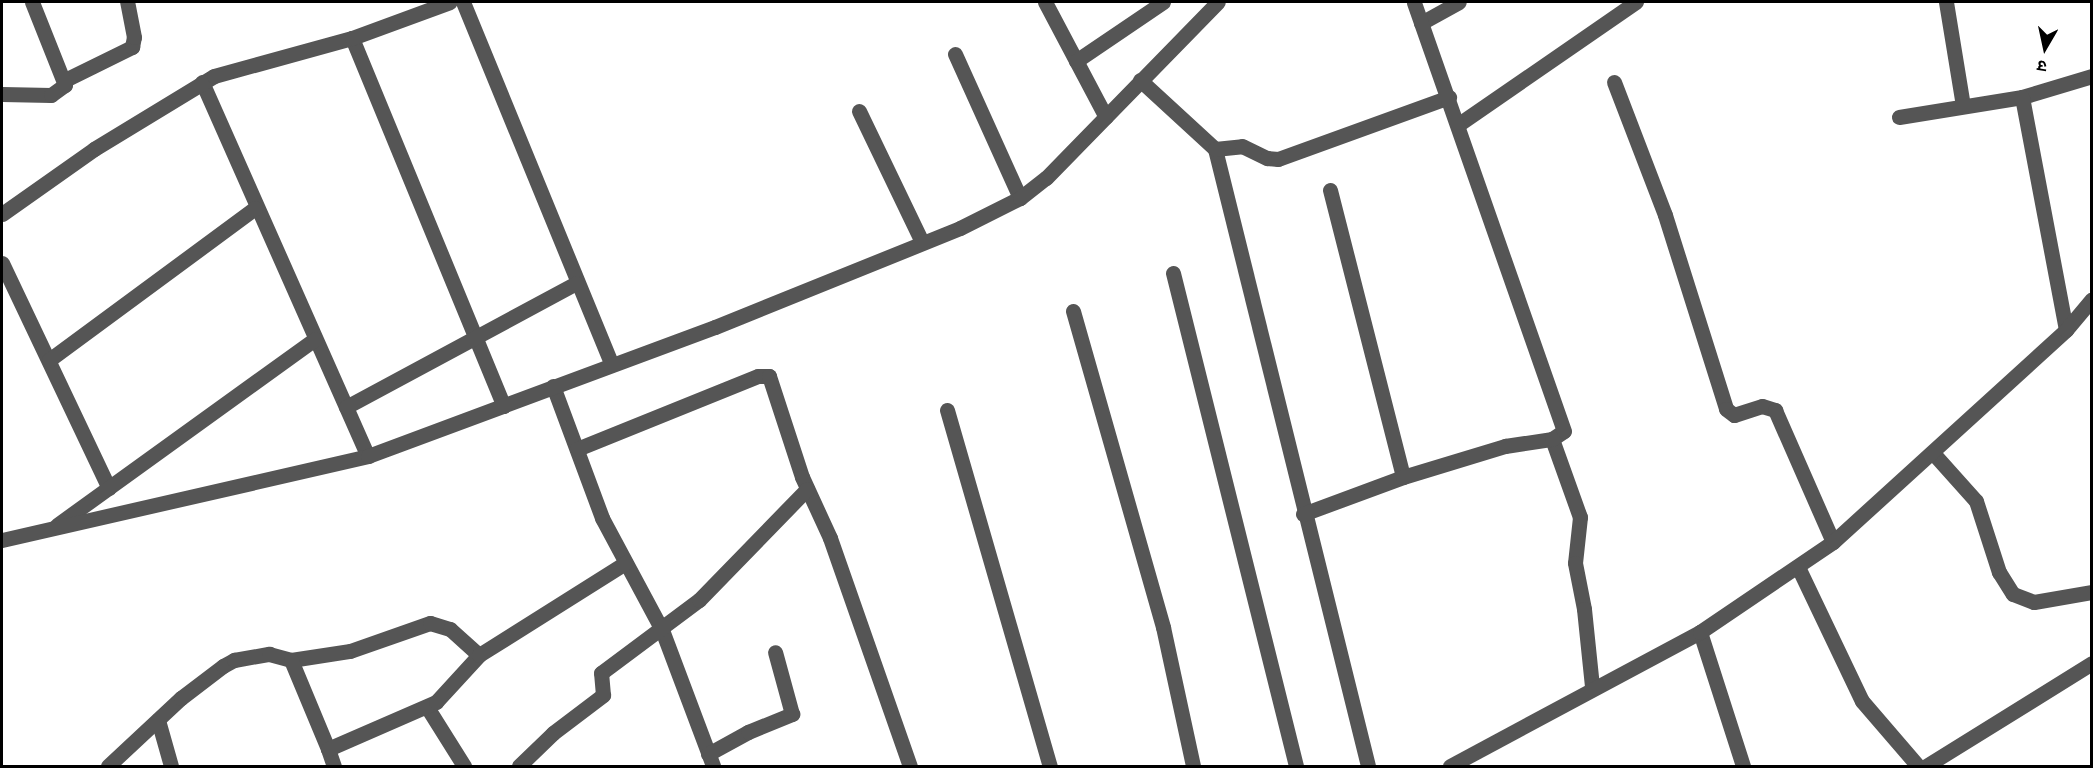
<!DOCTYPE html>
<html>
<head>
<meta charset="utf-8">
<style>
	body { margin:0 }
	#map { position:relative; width:2093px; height:768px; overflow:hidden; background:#fff; font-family:Helvetica,"Noto Sans Devanagari",sans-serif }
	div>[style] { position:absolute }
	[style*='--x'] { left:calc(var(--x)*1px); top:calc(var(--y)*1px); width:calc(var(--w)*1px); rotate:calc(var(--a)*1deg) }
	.minor>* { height:15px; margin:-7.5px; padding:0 7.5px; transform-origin:7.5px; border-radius:7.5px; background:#555 }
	span { translate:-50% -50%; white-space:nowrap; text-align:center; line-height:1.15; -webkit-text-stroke:4.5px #fff; paint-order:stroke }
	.frame { position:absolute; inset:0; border:3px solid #000; pointer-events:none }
	.north { position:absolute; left:2015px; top:18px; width:60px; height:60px; -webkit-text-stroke:4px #fff; paint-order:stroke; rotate:189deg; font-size:16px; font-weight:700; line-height:24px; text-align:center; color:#000 }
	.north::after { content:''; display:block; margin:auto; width:21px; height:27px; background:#000; clip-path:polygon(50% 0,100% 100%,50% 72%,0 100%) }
</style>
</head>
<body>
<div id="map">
	<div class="minor">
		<i style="--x:463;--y:2;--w:392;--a:67.7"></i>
		<i style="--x:1045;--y:2;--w:130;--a:62.1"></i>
		<i style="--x:1946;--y:2;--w:105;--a:80.7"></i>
		<i style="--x:1421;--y:23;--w:43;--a:-28.9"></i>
		<i style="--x:352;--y:38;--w:398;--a:67.6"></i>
		<i style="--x:955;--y:54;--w:158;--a:65.7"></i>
		<i style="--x:1076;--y:61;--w:105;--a:-34.1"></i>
		<i style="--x:65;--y:80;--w:75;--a:-26.2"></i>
		<i style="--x:132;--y:47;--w:10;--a:-79"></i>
		<i style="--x:134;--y:37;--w:36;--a:-101"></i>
		<i style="--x:1140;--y:80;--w:102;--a:42.6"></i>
		<i style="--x:1215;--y:149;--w:636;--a:76.07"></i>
		<i style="--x:202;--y:82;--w:409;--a:66.1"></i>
		<i style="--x:1614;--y:82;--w:142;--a:69"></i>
		<i style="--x:1665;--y:215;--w:203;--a:72.5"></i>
		<i style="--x:1726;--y:409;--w:10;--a:37"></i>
		<i style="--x:1734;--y:415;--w:29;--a:-18"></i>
		<i style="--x:1762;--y:406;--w:14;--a:17"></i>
		<i style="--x:1775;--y:410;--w:144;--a:66.3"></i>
		<i style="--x:2;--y:94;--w:49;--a:1.2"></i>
		<i style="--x:51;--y:95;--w:17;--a:-36"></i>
		<i style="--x:65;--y:85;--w:89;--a:-111.7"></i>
		<i style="--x:2022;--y:97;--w:73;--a:-16.7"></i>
		<i style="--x:859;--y:111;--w:145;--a:64.3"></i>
		<i style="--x:1899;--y:117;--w:125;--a:-9.2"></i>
		<i style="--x:2022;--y:97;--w:237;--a:79.3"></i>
		<i style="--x:1459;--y:124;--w:215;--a:-34.6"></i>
		<i style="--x:1215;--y:149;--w:27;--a:-6"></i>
		<i style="--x:1242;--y:146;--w:28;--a:26"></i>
		<i style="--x:1267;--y:158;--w:11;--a:5"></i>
		<i style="--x:1278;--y:159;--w:182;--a:-19.9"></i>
		<i style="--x:1330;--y:190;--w:296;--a:75.7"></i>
		<i style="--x:2;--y:214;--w:113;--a:-35.2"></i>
		<i style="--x:94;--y:149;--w:140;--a:-31.3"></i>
		<i style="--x:214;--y:76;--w:143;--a:-15.4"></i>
		<i style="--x:352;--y:38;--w:104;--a:-20.2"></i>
		<i style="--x:2;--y:263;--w:249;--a:64.6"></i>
		<i style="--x:1173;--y:273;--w:508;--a:75.99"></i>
		<i style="--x:1073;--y:311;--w:329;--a:74.1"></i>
		<i style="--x:1163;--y:627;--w:142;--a:77.8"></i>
		<i style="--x:49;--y:360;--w:256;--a:-36.4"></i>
		<i style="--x:553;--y:386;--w:141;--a:69.6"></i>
		<i style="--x:602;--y:518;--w:127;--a:61.8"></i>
		<i style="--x:662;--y:630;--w:145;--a:69.4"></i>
		<i style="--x:346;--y:407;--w:261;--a:-28.3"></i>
		<i style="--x:947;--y:410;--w:371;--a:73.9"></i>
		<i style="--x:1552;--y:439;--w:83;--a:70.3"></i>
		<i style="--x:1580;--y:517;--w:46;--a:96.2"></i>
		<i style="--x:1575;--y:563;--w:47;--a:78.9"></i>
		<i style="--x:1584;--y:609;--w:78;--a:84.1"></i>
		<i style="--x:577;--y:449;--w:195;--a:-22"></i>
		<i style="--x:758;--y:376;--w:11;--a:0"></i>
		<i style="--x:769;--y:376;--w:106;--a:71.9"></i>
		<i style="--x:802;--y:477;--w:67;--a:65.3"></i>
		<i style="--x:830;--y:538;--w:242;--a:70.7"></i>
		<i style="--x:1933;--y:453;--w:64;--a:48.1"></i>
		<i style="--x:1976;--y:501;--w:75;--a:72.1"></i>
		<i style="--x:1999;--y:572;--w:26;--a:58"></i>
		<i style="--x:2013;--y:594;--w:22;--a:21"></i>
		<i style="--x:2034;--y:602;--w:59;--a:-9.8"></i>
		<i style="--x:1303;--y:514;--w:107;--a:-20.3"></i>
		<i style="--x:1403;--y:477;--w:107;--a:-16.9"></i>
		<i style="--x:1505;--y:446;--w:48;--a:-8.5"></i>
		<i style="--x:1552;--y:439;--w:14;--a:-34"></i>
		<i style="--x:1564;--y:431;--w:454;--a:-109.3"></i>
		<i style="--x:57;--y:525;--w:318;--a:-35.8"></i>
		<i style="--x:2;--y:540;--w:376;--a:-12.9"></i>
		<i style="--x:368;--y:456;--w:370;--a:-20.4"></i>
		<i style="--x:715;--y:327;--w:264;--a:-22"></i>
		<i style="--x:960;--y:228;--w:67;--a:-26.6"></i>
		<i style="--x:1020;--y:198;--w:33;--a:-38"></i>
		<i style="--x:1046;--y:178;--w:246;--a:-45.7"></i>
		<i style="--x:1798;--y:567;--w:148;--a:64.5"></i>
		<i style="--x:1862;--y:701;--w:86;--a:49.3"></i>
		<i style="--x:1700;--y:632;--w:141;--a:72.2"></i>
		<i style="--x:291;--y:660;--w:60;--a:-8.7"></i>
		<i style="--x:350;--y:651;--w:85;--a:-19.3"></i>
		<i style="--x:430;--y:623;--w:21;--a:17"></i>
		<i style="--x:450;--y:629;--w:39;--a:42"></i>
		<i style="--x:427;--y:707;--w:70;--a:57.9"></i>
		<i style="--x:158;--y:720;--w:48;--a:74.2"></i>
		<i style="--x:328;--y:749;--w:18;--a:71"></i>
		<i style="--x:708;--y:754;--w:46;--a:-28.8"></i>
		<i style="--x:748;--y:732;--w:48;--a:-22.2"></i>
		<i style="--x:792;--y:714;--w:64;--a:-105.3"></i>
		<i style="--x:108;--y:766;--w:100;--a:-43"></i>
		<i style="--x:181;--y:698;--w:53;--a:-37.3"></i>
		<i style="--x:223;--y:666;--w:13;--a:-29"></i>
		<i style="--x:234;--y:660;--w:36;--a:-10"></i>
		<i style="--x:269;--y:654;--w:23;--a:15"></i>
		<i style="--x:291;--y:660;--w:96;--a:67.4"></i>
		<i style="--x:328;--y:749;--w:118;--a:-23.5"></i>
		<i style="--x:436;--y:702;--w:64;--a:-47.5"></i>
		<i style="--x:479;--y:655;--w:173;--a:-32.2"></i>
		<i style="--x:519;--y:766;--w:47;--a:-44.1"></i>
		<i style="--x:553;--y:733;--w:63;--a:-37.2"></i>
		<i style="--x:603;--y:695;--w:22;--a:-95"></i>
		<i style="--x:601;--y:673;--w:122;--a:-36.7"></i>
		<i style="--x:699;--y:600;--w:155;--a:-45.8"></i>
		<i style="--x:1450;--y:766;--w:284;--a:-28.2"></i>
		<i style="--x:1700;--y:632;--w:161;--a:-34.1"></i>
		<i style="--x:1833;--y:542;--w:315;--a:-42.3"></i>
		<i style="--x:2066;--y:330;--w:40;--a:-50"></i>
		<i style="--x:1926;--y:766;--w:195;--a:-31.8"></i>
	</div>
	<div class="frame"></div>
	<div class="north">उ</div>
</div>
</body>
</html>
